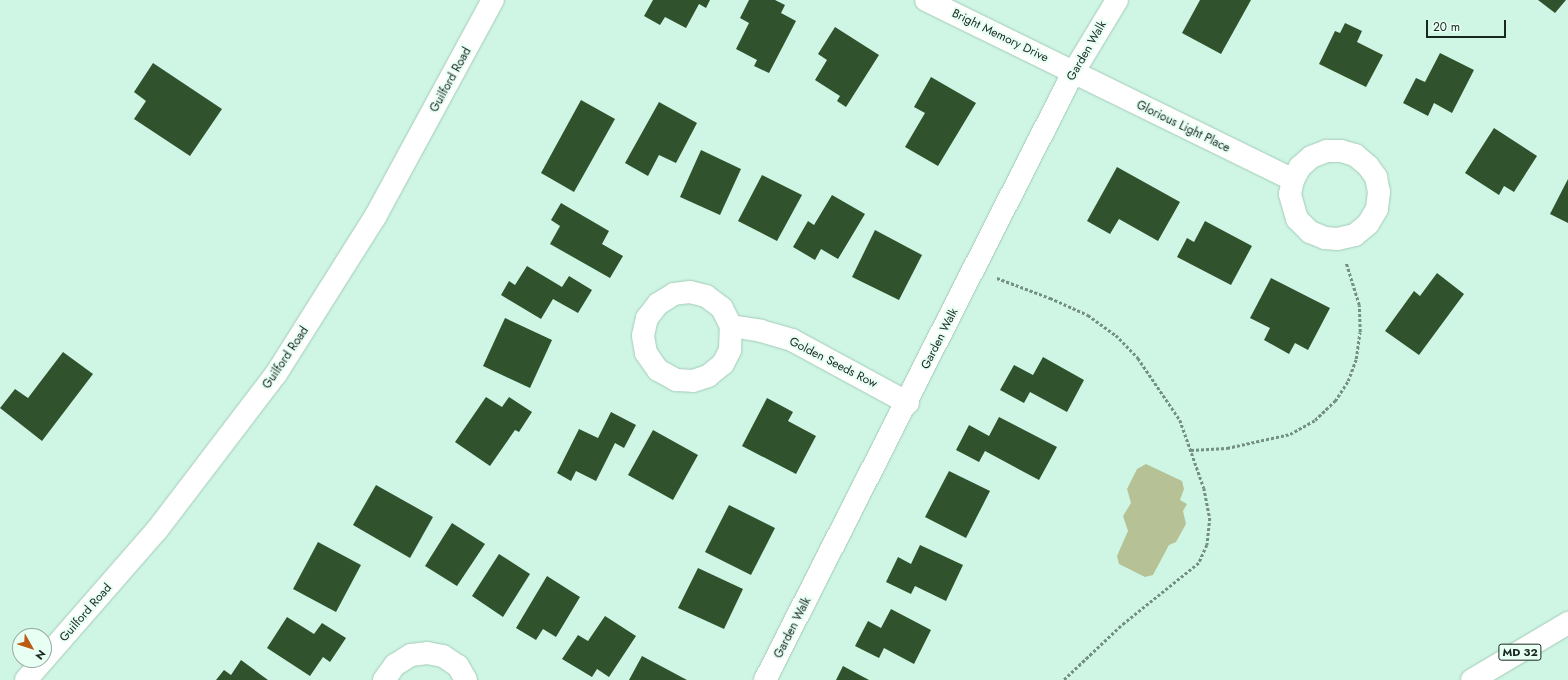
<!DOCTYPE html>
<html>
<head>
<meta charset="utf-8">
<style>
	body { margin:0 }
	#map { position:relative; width:1568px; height:680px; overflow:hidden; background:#cff6e4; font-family:Jost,sans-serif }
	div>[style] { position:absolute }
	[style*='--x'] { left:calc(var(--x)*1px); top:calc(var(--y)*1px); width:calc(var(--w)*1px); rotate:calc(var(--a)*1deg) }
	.green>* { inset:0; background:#b6c295 }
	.building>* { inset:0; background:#30532e }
	.path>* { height:2.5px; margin-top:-1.25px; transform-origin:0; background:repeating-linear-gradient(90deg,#748f83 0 3px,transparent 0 5px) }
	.roads { filter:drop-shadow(0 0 1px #a5cab9) drop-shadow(0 0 1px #a5cab9) }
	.minor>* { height:22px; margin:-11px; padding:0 11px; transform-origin:11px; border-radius:11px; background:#fff }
	.major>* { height:22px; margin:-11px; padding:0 11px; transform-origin:11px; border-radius:11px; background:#fff }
	.highway>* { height:22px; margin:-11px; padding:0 11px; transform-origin:11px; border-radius:11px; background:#fff }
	span { translate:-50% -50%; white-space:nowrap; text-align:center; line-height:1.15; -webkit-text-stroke:4px #e8fff4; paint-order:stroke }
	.shield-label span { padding:1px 3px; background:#e8fff4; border:1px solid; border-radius:3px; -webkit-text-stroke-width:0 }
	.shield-label { font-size:11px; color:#192721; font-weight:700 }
	.street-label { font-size:12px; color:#192721 }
	.north { position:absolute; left:12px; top:628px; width:40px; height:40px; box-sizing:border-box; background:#e8fff4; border:1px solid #95a9a0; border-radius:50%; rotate:129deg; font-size:11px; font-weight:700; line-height:16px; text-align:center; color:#192721 }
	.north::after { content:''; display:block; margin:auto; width:14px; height:18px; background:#bb5c12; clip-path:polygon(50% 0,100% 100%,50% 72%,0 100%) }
	.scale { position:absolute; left:1426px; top:20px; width:80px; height:18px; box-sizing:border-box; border:2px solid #192721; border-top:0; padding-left:5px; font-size:12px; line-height:14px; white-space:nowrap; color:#192721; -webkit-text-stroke:3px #e8fff4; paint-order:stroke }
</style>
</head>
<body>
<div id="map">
	<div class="green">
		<i style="clip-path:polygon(1146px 464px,1182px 481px,1184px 489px,1180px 500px,1187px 504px,1183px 511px,1186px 524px,1176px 542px,1169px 545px,1153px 575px,1145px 577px,1119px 564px,1117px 556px,1128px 531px,1123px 516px,1131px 503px,1127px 489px,1137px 469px)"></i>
	</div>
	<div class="building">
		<i style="clip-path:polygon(653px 0,710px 0,706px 8px,699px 4px,686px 28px,665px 17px,660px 25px,644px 16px)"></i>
		<i style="clip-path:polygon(749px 0,775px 0,785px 5px,781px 13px,796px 21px,769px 73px,754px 66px,757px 60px,736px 49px,749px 23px,740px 18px)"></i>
		<i style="clip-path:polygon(1200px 0,1251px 0,1221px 54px,1182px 33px)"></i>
		<i style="clip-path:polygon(1538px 0,1566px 0,1555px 13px)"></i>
		<i style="clip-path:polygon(1345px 23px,1362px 31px,1357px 42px,1383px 55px,1366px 87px,1319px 64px,1335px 31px,1340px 33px)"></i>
		<i style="clip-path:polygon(835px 27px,879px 55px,846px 107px,837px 101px,840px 96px,815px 80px,827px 60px,818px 54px)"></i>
		<i style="clip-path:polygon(1440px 53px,1474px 70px,1452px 113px,1434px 103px,1428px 116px,1403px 103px,1416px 78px,1425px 82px)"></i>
		<i style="clip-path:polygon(153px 63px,222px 109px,190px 156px,134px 119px,146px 101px,134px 92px)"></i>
		<i style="clip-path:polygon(931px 77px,976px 103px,938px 166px,905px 147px,925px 113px,914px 107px)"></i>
		<i style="clip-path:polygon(581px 100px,615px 119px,574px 192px,541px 173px)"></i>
		<i style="clip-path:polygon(659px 102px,697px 123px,676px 163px,659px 155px,648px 176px,625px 163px)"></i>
		<i style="clip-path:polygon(1494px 128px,1537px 156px,1514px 192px,1504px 186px,1499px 195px,1465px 173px)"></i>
		<i style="clip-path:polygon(701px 150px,741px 169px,720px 215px,680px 197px)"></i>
		<i style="clip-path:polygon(1117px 167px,1180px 202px,1158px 241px,1119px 219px,1110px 234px,1087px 221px)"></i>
		<i style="clip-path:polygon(762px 175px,802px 195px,777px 241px,738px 221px)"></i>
		<i style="clip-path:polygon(1568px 179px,1568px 223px,1550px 214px)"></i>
		<i style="clip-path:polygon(832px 195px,865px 214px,838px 259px,821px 249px,815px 260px,793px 247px,808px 221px,814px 225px)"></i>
		<i style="clip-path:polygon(561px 203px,609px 231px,602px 244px,623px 256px,610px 278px,550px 244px,560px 226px,551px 220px)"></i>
		<i style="clip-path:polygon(1205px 221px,1252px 246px,1231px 285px,1177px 257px,1187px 238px,1194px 242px)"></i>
		<i style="clip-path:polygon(875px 230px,922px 255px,899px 300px,852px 277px)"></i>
		<i style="clip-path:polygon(527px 266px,562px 287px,569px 276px,592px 290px,578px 313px,553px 299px,541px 319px,501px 295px,509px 281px,515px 285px)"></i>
		<i style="clip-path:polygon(1437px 273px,1464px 294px,1419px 355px,1385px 331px,1414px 291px,1420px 296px)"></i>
		<i style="clip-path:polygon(1271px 278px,1330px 308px,1308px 350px,1295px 343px,1289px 354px,1264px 340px,1270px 328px,1250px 318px)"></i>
		<i style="clip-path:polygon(505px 318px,552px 340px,530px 388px,483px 366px)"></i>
		<i style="clip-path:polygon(63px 352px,93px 374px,42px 441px,0 408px,15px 389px,28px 398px)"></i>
		<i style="clip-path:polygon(1043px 357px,1084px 380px,1067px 412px,1030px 392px,1024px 403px,1000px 390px,1014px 365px,1033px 375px)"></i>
		<i style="clip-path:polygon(486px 397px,502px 407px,509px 397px,532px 412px,519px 432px,515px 430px,490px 466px,455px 442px)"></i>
		<i style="clip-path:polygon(767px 398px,793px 412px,788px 421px,816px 436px,796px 474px,742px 446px)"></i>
		<i style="clip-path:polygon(611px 412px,636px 425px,624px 448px,615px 443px,596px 481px,576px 471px,571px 481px,557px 473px,579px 429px,598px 438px)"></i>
		<i style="clip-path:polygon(999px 417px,1057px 447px,1039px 480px,985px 451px,979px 462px,956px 450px,969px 425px,989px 436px)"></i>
		<i style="clip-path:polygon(653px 430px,698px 455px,673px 500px,628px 475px)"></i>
		<i style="clip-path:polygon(949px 471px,990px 491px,966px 538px,925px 517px)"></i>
		<i style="clip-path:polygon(376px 485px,433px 517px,410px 558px,353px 525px)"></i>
		<i style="clip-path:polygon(729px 505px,775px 528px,751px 575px,705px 552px)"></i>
		<i style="clip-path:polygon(452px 523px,485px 544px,457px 586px,425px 566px)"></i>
		<i style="clip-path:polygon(318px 542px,361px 565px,336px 612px,293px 589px)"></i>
		<i style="clip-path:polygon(920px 545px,963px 565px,946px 601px,915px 586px,911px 594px,886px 582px,898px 557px,911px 564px)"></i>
		<i style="clip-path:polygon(499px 554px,530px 574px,503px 617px,472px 596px)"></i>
		<i style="clip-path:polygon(698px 568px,743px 589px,724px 629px,678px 608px)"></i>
		<i style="clip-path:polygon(547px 576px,580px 597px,556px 637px,543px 629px,536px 640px,516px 628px)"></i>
		<i style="clip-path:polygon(891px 609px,931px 630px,914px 664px,884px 648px,879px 658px,855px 646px,868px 621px,881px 628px)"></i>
		<i style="clip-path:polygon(605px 616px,636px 636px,609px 677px,597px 669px,592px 677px,562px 659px,578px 635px,588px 641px)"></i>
		<i style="clip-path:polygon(287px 617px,314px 634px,322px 623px,346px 638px,330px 662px,323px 657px,310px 676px,267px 648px)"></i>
		<i style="clip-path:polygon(642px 656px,687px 680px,629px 680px)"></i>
		<i style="clip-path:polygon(241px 660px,268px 680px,216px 680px,224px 670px,231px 675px)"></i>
		<i style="clip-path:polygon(843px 666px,869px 680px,836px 680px)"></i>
	</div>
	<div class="path">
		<i style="--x:997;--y:278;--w:57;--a:20.7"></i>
		<i style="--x:1050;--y:298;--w:42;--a:24.1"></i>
		<i style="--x:1088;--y:315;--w:34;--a:36"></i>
		<i style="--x:1116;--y:335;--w:32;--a:46"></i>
		<i style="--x:1138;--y:358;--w:75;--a:55.9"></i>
		<i style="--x:1180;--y:420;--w:72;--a:70.6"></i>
		<i style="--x:1204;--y:488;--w:31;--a:79"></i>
		<i style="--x:1210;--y:518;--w:27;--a:96"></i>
		<i style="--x:1207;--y:545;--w:20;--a:114"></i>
		<i style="--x:1199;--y:563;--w:100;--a:141.1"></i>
		<i style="--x:1121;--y:626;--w:79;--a:136.5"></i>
		<i style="--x:1191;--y:450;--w:36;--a:-3"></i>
		<i style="--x:1227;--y:448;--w:65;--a:-12.5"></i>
		<i style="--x:1290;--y:434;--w:29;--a:-29"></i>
		<i style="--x:1315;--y:420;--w:28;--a:-44"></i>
		<i style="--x:1335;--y:401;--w:24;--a:-57"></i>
		<i style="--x:1348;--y:381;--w:23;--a:-70"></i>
		<i style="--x:1356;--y:359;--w:27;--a:-82"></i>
		<i style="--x:1360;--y:332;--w:27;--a:-92"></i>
		<i style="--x:1359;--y:305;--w:44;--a:-107.2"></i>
	</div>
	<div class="roads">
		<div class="minor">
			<i style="--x:926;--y:0;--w:409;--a:26.1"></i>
			<i style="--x:1293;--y:180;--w:15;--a:-62"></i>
			<i style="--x:1300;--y:167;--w:15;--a:-42"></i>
			<i style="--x:1311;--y:157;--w:17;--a:-21"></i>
			<i style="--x:1327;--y:151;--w:14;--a:0"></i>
			<i style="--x:1341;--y:151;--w:15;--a:16"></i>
			<i style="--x:1355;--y:155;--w:17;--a:40"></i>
			<i style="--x:1368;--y:166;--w:14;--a:54"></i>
			<i style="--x:1376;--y:177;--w:15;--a:79"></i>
			<i style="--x:1379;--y:192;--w:17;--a:97"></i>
			<i style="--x:1377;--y:209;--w:17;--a:121"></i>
			<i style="--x:1368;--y:224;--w:17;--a:140"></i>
			<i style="--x:1355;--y:235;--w:17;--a:167"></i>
			<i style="--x:1338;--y:239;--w:13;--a:-176"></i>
			<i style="--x:1325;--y:238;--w:16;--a:-158"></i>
			<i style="--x:1310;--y:232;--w:18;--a:-135"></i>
			<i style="--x:1297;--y:219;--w:26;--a:-106"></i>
			<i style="--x:1290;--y:194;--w:14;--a:-78"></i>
			<i style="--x:731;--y:326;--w:20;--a:-117"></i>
			<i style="--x:722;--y:308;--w:20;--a:-143"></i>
			<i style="--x:706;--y:296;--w:16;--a:-166"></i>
			<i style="--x:690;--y:292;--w:16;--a:173"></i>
			<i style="--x:674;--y:294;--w:19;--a:148"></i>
			<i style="--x:658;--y:304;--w:18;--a:128"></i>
			<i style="--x:647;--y:318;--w:18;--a:103"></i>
			<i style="--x:643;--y:336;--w:17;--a:80"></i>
			<i style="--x:646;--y:353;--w:21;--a:55"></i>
			<i style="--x:658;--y:370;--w:21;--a:29"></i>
			<i style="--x:676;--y:380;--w:17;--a:3"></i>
			<i style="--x:693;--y:381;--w:16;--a:-18"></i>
			<i style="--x:708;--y:376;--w:19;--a:-39"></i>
			<i style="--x:723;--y:364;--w:16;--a:-63"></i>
			<i style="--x:730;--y:350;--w:24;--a:-88"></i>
			<i style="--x:731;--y:326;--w:30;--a:9"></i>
			<i style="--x:761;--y:331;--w:32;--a:16"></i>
			<i style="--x:792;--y:340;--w:132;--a:28.5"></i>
			<i style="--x:384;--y:680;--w:19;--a:-54"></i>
			<i style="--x:395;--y:665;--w:19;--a:-32"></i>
			<i style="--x:411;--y:655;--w:16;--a:-7"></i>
			<i style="--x:427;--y:653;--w:16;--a:11"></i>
			<i style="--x:443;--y:656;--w:18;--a:34"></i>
			<i style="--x:458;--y:666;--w:16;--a:60"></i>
			<i style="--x:765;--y:680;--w:681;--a:-63.1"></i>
			<i style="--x:1073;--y:73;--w:85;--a:-58.9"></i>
		</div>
		<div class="major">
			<i style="--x:26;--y:680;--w:199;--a:-48.9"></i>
			<i style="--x:157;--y:530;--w:196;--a:-52.7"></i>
			<i style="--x:276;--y:374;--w:186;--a:-57.8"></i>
			<i style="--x:375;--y:217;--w:247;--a:-61.5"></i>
		</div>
		<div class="highway">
			<i style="--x:1472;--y:680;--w:112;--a:-30.7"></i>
		</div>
	</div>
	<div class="shield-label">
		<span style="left:1520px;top:652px">MD 32</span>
	</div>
	<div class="street-label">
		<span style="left:1000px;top:36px;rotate:26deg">Bright Memory Drive</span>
		<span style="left:1087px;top:51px;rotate:-60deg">Garden Walk</span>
		<span style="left:451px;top:80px;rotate:-61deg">Guilford Road</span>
		<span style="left:1183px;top:127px;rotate:26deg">Glorious Light Place</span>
		<span style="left:940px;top:339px;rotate:-63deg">Garden Walk</span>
		<span style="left:286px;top:358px;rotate:-56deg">Guilford Road</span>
		<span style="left:833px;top:363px;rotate:27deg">Golden Seeds Row</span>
		<span style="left:86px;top:613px;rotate:-49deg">Guilford Road</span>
		<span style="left:793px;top:628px;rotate:-63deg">Garden Walk</span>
	</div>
	<div class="north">N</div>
	<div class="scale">20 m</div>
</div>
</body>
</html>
